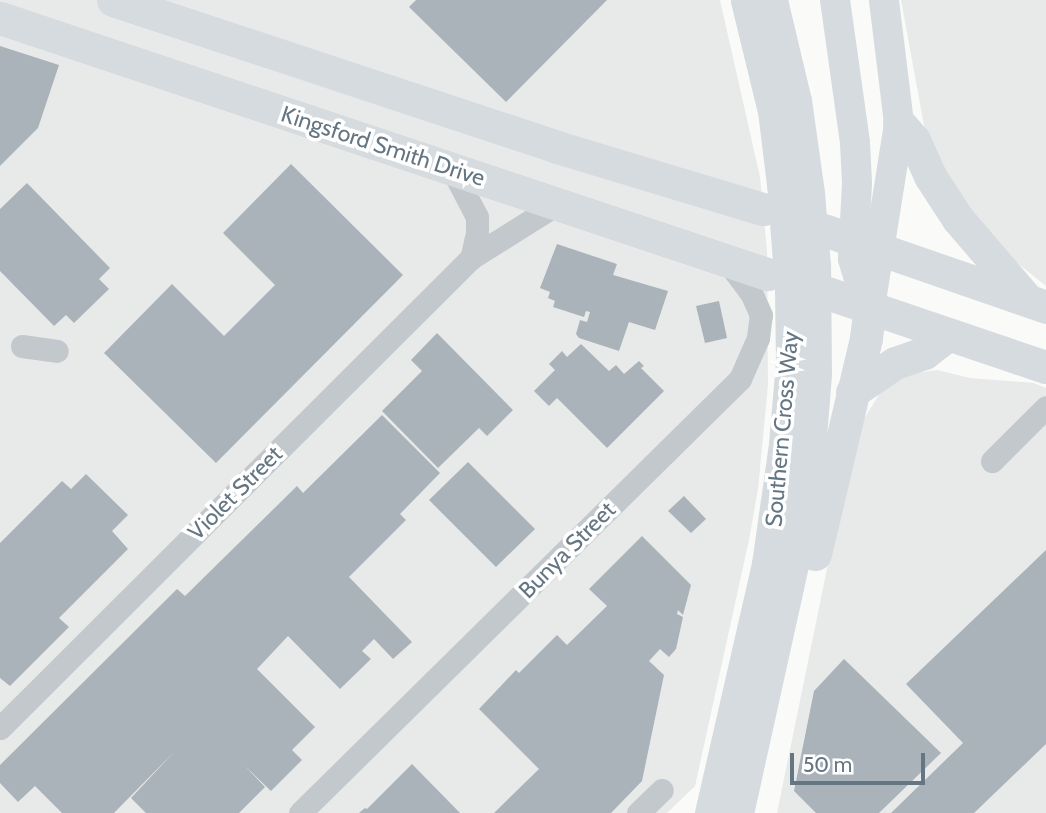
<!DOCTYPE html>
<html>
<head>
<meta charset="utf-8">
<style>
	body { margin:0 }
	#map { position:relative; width:1046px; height:813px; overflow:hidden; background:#fafaf8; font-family:Cabin,sans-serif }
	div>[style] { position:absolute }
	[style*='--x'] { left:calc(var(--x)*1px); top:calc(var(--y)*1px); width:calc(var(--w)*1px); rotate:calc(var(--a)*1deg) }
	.built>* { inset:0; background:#e8e9e9 }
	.building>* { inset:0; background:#aab3b9 }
	.minor>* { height:23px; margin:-11.5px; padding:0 11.5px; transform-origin:11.5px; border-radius:11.5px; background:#c3c8cc }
	.major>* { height:30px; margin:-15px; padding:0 15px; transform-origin:15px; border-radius:15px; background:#d6dbdf }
	.highway>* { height:33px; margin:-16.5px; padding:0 16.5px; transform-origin:16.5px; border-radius:16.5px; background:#d6dbdf }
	span { translate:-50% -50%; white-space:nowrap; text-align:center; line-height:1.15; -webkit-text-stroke:7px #fff; paint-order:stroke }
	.street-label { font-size:23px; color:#657683 }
	.scale { position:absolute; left:790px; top:753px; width:135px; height:32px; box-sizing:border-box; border:4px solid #657683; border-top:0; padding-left:9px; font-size:21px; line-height:24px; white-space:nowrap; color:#657683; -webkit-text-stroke:5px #fff; paint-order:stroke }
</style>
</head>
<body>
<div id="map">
	<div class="built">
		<i style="clip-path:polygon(0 0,720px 0,760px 177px,767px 250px,768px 385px,758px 489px,749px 540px,695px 786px,667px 813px,0 813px)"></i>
		<i style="clip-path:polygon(901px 0,1046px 0,1046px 286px,1011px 258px,962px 203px,925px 131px)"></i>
		<i style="clip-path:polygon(937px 370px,970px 378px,1034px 383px,1046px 388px,1046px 813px,777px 813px,847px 471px,862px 422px,882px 390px,907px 374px)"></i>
	</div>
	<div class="building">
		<i style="clip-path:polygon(416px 0,607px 0,506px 102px,409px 7px)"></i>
		<i style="clip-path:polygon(0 46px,59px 65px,38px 128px,0 166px)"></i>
		<i style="clip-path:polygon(291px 164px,403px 275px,216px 463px,104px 353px,172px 284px,224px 336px,275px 285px,223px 233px)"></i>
		<i style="clip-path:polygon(27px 183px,110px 268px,99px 279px,109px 289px,74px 323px,66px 315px,54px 326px,0 271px,0 209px)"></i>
		<i style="clip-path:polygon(557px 244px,617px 264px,613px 275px,668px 291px,655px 330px,629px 322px,619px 351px,579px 338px,576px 334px,580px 320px,587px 322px,590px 312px,586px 311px,584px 317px,553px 307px,555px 301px,548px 298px,550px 292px,540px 288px)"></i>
		<i style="clip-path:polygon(719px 301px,727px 338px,705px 343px,696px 306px)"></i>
		<i style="clip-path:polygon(437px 333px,513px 410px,487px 436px,479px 428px,438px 468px,382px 411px,422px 371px,411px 360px)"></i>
		<i style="clip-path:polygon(581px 344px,609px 371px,616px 365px,624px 374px,639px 361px,644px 366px,641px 368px,664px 391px,607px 448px,557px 398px,549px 406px,534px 391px,555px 370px,549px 364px,562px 351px,567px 357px)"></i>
		<i style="clip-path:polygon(382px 415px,440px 473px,400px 514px,406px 520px,349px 577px,412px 642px,393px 659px,374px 639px,362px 651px,371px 659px,340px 689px,288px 636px,257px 669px,315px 727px,292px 750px,302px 760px,271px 791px,245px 766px,265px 787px,239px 813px,146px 813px,131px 798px,175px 751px,114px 813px,62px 813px,35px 786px,18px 802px,0 783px,0 765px,177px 589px,185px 596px,297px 486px,303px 493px)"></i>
		<i style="clip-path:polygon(468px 462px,535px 529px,496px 567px,429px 500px)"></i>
		<i style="clip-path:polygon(86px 474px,128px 515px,112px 531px,128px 549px,59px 618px,69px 627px,10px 686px,0 678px,0 543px,62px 481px,71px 489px)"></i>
		<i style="clip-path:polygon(684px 496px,706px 519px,691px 533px,668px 511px)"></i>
		<i style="clip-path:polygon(642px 536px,691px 585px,683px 615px,678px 610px,677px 614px,683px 617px,676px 649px,669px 657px,660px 649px,649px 661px,664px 675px,642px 781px,611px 813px,494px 813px,539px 769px,479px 709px,516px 670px,519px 673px,557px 635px,567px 645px,607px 606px,589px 589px)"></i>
		<i style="clip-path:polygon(1046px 550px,1046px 744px,974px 813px,891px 813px,963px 743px,906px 684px)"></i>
		<i style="clip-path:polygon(844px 659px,941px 753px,879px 813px,816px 813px,794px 791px,814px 691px)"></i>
		<i style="clip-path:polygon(412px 764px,460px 813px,359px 813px,365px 808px,367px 809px)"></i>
	</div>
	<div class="minor">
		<i style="--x:452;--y:169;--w:54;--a:62.5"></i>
		<i style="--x:477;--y:217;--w:16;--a:90"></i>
		<i style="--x:477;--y:233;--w:26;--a:103"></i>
		<i style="--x:22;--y:346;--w:35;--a:8"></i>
		<i style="--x:992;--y:461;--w:76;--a:-45"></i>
		<i style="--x:0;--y:728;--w:665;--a:-44.94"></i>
		<i style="--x:471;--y:258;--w:102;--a:-32.1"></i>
		<i style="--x:300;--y:813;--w:618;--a:-44.61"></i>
		<i style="--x:740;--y:379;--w:45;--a:-66.3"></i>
		<i style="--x:758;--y:338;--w:23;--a:-83"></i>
		<i style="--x:761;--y:315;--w:24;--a:-114"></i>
		<i style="--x:751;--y:293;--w:39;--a:-127"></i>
		<i style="--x:638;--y:813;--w:33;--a:-44"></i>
	</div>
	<div class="major">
		<i style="--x:835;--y:0;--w:144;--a:82"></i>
		<i style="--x:855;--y:143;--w:40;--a:87.1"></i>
		<i style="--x:857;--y:183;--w:76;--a:93"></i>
		<i style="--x:853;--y:259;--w:49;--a:73.4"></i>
		<i style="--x:870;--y:307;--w:186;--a:-81"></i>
		<i style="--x:899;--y:123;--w:124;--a:-97"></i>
	</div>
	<div class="highway">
		<i style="--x:113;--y:0;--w:468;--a:18.3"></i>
		<i style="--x:557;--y:147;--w:215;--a:16.8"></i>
		<i style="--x:0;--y:18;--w:809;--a:18.46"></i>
		<i style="--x:899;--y:123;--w:23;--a:49"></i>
		<i style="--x:914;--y:140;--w:39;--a:66"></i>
		<i style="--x:930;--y:176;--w:51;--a:56.9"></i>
		<i style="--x:958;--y:219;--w:101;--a:49.4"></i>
		<i style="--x:824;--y:230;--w:235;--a:19.1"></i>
		<i style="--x:827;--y:293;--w:231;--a:18.7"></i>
		<i style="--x:852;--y:392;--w:52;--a:-34"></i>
		<i style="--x:895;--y:363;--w:31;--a:-19"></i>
		<i style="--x:924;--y:353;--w:30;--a:-37"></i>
		<i style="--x:815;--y:554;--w:222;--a:-76.7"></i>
		<i style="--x:866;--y:338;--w:31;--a:-83"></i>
		<i style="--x:711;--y:813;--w:255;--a:-77.1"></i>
		<i style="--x:768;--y:564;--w:121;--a:-81.9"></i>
		<i style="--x:785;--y:444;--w:82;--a:-85.1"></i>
		<i style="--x:792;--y:362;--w:75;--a:-90.8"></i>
		<i style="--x:791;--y:287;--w:103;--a:-94.4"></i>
		<i style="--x:783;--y:184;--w:74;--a:-97"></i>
		<i style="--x:774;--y:111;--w:114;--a:-103.7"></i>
		<i style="--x:737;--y:813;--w:255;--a:-77.5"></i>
		<i style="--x:792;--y:564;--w:115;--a:-81.5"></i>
		<i style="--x:809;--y:450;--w:77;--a:-85.5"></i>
		<i style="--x:815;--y:373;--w:107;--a:-90.5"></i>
		<i style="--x:814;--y:266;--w:73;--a:-94.7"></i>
		<i style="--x:808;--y:193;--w:93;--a:-98"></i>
		<i style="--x:795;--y:101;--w:104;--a:-103.4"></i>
	</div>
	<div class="street-label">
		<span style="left:383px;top:146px;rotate:18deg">Kingsford Smith Drive</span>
		<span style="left:782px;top:429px;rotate:-85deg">Southern Cross Way</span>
		<span style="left:235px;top:493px;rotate:-45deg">Violet Street</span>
		<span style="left:567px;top:550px;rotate:-45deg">Bunya Street</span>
	</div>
	<div class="scale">50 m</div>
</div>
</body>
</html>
